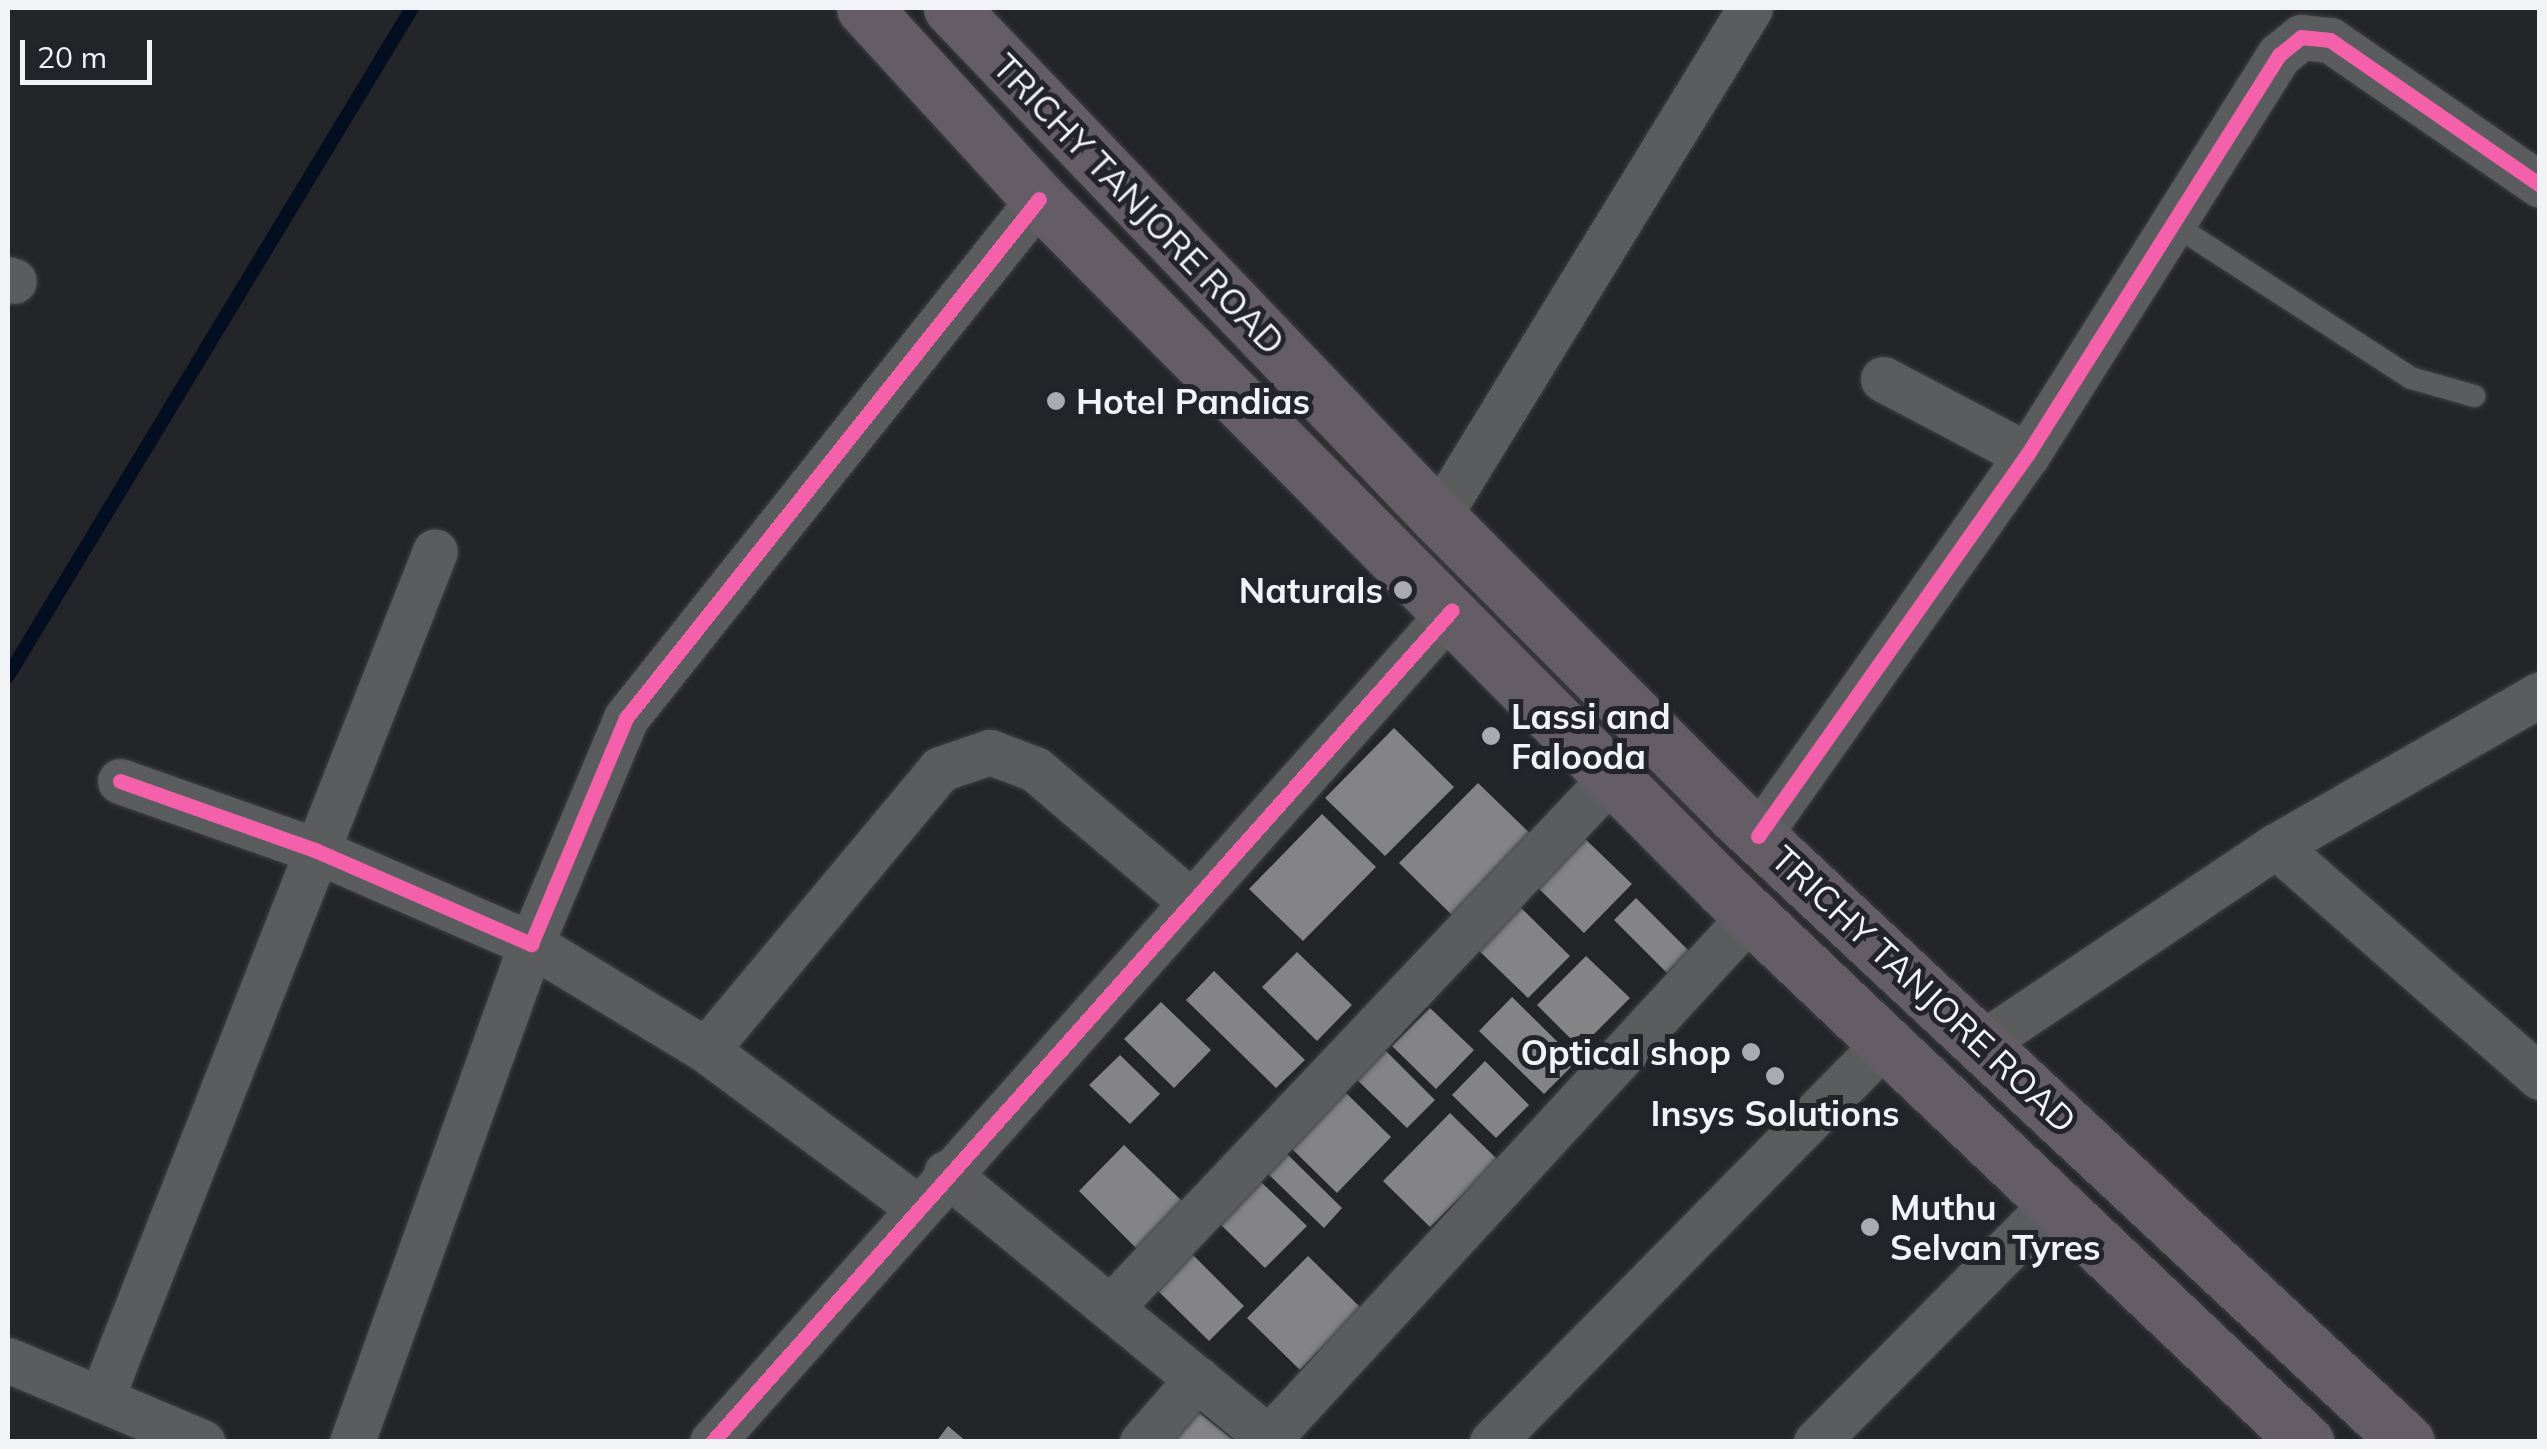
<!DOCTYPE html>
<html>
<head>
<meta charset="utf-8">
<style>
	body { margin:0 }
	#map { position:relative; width:2547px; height:1449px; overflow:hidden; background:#242528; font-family:Mulish,sans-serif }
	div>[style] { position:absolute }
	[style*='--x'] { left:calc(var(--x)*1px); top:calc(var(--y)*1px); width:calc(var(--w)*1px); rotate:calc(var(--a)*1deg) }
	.stream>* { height:14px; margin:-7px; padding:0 7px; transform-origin:7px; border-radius:7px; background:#030e20 }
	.building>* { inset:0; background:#848386 }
	.roads { filter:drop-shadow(0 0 2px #3f4042) drop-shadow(0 0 2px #3f4042) }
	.lane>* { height:22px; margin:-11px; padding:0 11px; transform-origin:11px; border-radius:11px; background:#5b5c5e }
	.street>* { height:45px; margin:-22.5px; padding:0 22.5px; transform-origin:22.5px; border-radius:22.5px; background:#5b5c5e }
	.highway>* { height:55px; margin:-27.5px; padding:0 27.5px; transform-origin:27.5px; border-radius:27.5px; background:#655d66 }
	.cycleway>* { height:15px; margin:-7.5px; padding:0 7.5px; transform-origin:7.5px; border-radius:7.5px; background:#f560ab }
	.dots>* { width:28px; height:28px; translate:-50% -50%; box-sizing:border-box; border:5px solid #232429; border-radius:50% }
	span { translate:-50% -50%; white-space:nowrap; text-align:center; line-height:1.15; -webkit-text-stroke:10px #232429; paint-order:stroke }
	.street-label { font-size:35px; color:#f2f3f6 }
	.poi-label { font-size:35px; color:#f2f3f6; font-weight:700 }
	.left { translate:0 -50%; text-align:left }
	.right { translate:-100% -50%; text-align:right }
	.frame { position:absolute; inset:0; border:10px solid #f2f3f6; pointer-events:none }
	.scale { position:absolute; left:20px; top:40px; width:132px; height:45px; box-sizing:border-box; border:5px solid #f2f3f6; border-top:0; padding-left:12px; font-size:30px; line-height:35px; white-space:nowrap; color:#f2f3f6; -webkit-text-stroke:8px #232429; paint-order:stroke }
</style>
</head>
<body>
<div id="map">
	<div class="stream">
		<i style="--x:8;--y:676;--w:781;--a:-58.83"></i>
	</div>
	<div class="building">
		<i style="clip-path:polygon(1394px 728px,1454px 787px,1385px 856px,1325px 798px)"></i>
		<i style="clip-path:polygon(1478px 783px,1541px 844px,1461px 924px,1399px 863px)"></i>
		<i style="clip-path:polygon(1322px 814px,1376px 867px,1303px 941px,1249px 889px)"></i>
		<i style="clip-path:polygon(1579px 833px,1632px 884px,1584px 933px,1531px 881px)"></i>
		<i style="clip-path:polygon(1636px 898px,1689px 951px,1667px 973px,1614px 920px)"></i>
		<i style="clip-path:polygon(1516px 903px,1570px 956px,1528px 998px,1474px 946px)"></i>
		<i style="clip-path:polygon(1297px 952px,1352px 1005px,1317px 1041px,1262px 987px)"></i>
		<i style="clip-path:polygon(1586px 956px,1630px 998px,1580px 1048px,1537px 1005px)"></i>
		<i style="clip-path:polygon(1214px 971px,1305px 1060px,1276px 1088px,1186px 1000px)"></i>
		<i style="clip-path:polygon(1512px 997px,1577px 1061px,1544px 1094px,1479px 1031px)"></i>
		<i style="clip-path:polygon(1161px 1002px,1211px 1050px,1174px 1088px,1124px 1039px)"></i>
		<i style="clip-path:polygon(1430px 1008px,1474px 1050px,1436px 1089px,1392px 1046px)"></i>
		<i style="clip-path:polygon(1382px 1047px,1435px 1100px,1407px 1128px,1353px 1076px)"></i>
		<i style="clip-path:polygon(1120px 1055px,1160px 1094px,1130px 1124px,1089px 1085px)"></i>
		<i style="clip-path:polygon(1485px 1061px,1529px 1105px,1496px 1138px,1452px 1095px)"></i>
		<i style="clip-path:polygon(1343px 1090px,1391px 1137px,1337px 1193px,1288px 1145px)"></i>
		<i style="clip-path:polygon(1450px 1113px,1498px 1160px,1430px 1227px,1383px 1181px)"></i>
		<i style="clip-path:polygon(1124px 1145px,1183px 1202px,1137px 1249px,1079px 1191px)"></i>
		<i style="clip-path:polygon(1283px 1150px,1342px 1208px,1324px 1228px,1264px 1170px)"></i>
		<i style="clip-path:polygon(1260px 1181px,1307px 1226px,1265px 1268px,1219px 1223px)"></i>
		<i style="clip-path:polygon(1187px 1249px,1244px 1306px,1209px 1341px,1152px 1285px)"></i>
		<i style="clip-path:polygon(1308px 1256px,1361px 1308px,1300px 1370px,1247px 1318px)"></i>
		<i style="clip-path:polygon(1187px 1403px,1232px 1439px,1230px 1442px,1156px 1442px)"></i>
		<i style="clip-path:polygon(948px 1426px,967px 1442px,936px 1442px)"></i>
	</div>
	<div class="roads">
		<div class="lane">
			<i style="--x:2173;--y:224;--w:283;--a:32.9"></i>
			<i style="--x:2411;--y:378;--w:66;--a:15.9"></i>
		</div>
		<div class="street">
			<i style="--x:8;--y:279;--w:6;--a:18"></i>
			<i style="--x:1883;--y:379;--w:163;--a:27.8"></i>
			<i style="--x:1438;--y:517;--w:597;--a:-58.49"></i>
			<i style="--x:120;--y:781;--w:207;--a:19.5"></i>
			<i style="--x:315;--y:850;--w:236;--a:23.5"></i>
			<i style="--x:531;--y:944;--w:245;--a:-67.2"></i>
			<i style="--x:626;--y:718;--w:663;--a:-51.49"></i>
			<i style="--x:1758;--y:836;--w:466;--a:-54.8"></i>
			<i style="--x:2027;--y:455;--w:473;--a:-57.8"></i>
			<i style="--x:2279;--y:55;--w:28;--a:-39"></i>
			<i style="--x:2301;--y:37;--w:29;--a:6"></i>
			<i style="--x:2330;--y:40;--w:255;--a:34.6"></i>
			<i style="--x:2276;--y:846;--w:351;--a:41.2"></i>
			<i style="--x:1984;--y:1042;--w:352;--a:-33.9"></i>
			<i style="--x:2276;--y:846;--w:305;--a:-29.9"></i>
			<i style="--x:946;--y:1173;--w:423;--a:39.4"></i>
			<i style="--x:916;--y:1206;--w:262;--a:-143.4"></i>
			<i style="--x:706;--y:1050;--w:366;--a:-50.2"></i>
			<i style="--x:940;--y:769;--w:53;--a:-18.8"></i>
			<i style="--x:990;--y:752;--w:48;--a:20.7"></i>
			<i style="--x:1035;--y:769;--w:204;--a:40.4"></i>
			<i style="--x:1111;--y:1307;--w:731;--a:-46.61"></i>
			<i style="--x:8;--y:1360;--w:211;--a:22.9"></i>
			<i style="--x:101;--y:1399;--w:911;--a:-68.5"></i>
			<i style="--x:1269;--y:1438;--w:710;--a:-47.34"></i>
			<i style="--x:352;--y:1442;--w:529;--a:-70.23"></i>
			<i style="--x:531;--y:944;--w:205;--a:31.2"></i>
			<i style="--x:712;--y:1442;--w:1113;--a:-48.35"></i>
			<i style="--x:1142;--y:1442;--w:84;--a:-48.9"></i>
			<i style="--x:1492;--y:1442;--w:559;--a:-45.44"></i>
			<i style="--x:1816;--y:1442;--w:337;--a:-45.2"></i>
		</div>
		<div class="highway">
			<i style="--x:864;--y:8;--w:259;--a:47.5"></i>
			<i style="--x:1039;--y:199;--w:974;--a:45.25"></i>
			<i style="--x:1725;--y:891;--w:801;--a:43.48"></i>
			<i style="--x:951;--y:8;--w:704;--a:46.27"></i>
			<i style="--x:1438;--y:517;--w:424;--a:45.1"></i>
			<i style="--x:1737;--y:817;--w:916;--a:43.01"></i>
		</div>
	</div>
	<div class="cycleway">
		<i style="--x:120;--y:781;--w:207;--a:19.5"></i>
		<i style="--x:315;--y:850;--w:236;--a:23.5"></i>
		<i style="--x:531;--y:944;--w:245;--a:-67.2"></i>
		<i style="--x:626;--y:718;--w:663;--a:-51.49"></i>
		<i style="--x:1758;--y:836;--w:466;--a:-54.8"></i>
		<i style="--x:2027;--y:455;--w:473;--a:-57.8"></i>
		<i style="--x:2279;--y:55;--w:28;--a:-39"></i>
		<i style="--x:2301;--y:37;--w:29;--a:6"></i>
		<i style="--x:2330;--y:40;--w:255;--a:34.6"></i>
		<i style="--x:712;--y:1442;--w:1113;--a:-48.35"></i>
	</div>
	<div class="dots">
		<i style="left:1056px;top:401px;background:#aaabae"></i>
		<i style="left:1403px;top:590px;background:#aaabae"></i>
		<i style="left:1491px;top:736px;background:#aaabae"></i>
		<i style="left:1751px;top:1052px;background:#aaabae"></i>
		<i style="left:1775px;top:1076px;background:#aaabae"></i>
		<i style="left:1870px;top:1227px;background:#aaabae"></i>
	</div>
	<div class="street-label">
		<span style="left:1139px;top:204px;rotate:46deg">TRICHY TANJORE ROAD</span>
		<span style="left:1924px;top:989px;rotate:43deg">TRICHY TANJORE ROAD</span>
	</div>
	<div class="poi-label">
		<span class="left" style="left:1076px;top:401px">Hotel Pandias</span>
		<span class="right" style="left:1383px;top:590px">Naturals</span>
		<span class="left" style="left:1511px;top:736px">Lassi and<br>Falooda</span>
		<span class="right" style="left:1731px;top:1052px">Optical shop</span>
		<span style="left:1775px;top:1113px">Insys Solutions</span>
		<span class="left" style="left:1890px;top:1227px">Muthu<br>Selvan Tyres</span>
	</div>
	<div class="frame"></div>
	<div class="scale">20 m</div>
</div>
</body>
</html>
